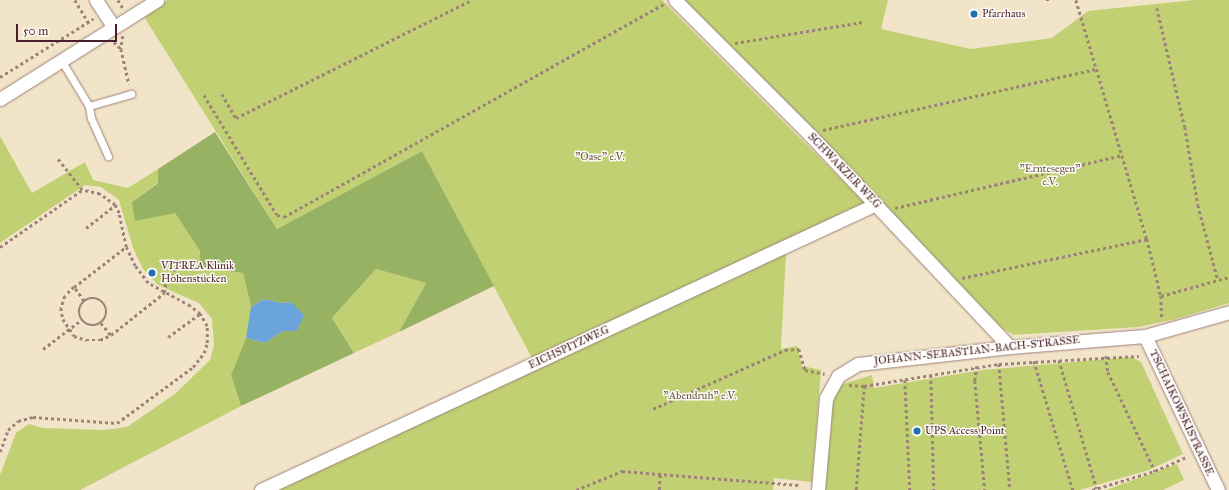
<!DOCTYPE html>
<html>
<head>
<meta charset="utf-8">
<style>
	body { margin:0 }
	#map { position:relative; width:1229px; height:490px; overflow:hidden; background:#f2e4c9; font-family:"IM FELL Great Primer",serif }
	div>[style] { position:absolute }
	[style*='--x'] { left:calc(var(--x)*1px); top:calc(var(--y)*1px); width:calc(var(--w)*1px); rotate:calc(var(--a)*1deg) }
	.green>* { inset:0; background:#c0d072 }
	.forest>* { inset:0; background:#98b264 }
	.water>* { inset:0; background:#6ba4da }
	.path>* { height:2.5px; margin-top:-1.25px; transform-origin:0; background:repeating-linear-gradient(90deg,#9e827a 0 3px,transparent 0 6px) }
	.path>.ring { margin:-1.25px; padding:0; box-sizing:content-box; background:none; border:2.5px solid #9e827a; border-radius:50% }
	.roads { filter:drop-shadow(0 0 1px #9e827a) drop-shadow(0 0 1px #9e827a) }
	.lane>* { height:7px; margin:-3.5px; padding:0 3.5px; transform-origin:3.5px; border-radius:3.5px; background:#fff }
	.street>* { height:13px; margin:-6.5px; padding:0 6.5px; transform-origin:6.5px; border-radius:6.5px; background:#fff }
	.dots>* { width:11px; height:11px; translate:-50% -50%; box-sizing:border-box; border:2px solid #fdfcf7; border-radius:50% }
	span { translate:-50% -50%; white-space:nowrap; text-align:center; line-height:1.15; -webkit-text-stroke:3px #fdfcf7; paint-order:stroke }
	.poi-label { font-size:11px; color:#4a1f2b }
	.left { translate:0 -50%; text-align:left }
	.park-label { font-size:11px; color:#6d5440 }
	.street-label { font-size:11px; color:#4a1f2b }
	.scale { position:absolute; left:16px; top:24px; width:101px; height:18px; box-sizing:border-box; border:2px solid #4a1f2b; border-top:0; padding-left:5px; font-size:12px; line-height:14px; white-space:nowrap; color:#4a1f2b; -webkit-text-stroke:3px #fdfcf7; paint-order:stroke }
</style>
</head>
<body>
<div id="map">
	<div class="green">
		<i style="clip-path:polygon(168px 0,662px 0,867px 205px,533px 360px,422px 151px,277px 229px,143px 15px)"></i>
		<i style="clip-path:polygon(682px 0,888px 0,881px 29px,971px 49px,1052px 38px,1088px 11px,1194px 0,1229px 0,1229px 303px,1176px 319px,1138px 327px,1014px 335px,1002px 328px)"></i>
		<i style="clip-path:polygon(0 136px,32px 193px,85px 162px,93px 180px,128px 188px,158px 169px,158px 182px,132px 202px,175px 213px,200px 251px,200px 267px,243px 273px,251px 307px,250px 321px,246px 338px,231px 375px,241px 406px,80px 490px,0 490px,0 475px,16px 433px,29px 424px,43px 428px,104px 430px,127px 427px,175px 394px,210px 360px,214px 345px,212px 319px,199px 303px,158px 285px,143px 269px,133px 248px,119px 200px,101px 187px,85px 185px,0 243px)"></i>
		<i style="clip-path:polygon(786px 253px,781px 349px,797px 346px,802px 366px,821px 370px,812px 482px,774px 478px,773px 490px,272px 490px)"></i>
		<i style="clip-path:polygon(376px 269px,426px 283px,399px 332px,354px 353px,332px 318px)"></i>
		<i style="clip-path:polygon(1132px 357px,1141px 362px,1183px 454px,1149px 470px,1080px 490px,824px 490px,831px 395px,843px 384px,872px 375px,874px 388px,982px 370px)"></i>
		<i style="clip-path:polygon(1177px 464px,1184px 480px,1163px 490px,1106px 490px)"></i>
	</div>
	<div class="forest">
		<i style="clip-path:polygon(215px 132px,277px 229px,422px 151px,494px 286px,399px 332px,426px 283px,376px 269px,332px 318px,354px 353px,241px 406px,231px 375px,246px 338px,265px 343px,283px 331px,297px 331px,291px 302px,281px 303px,264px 299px,251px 307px,243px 273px,200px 267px,200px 251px,175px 213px,135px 221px,132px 202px,158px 183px,158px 169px)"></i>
	</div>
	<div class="water">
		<i style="clip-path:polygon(264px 299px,281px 303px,291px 302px,304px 315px,297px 331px,283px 331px,265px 343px,246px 338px,251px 307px)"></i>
	</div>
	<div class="path">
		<i style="--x:75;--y:0;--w:27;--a:59"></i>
		<i style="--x:118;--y:0;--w:9;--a:58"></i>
		<i style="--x:1046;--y:0;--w:5;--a:0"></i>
		<i style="--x:1076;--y:0;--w:249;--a:73.5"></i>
		<i style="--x:1147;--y:239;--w:59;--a:76.2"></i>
		<i style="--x:1161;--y:296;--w:23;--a:88"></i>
		<i style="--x:1157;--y:8;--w:122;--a:76.8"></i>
		<i style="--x:1185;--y:127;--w:79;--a:80.5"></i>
		<i style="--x:1198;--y:205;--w:78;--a:75.1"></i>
		<i style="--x:123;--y:36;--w:13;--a:99"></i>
		<i style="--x:121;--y:49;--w:36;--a:77"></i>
		<i style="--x:114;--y:42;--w:10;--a:45"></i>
		<i style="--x:735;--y:43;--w:129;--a:-9.4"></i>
		<i style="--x:0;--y:77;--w:110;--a:-31.9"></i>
		<i style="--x:222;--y:94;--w:28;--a:60"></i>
		<i style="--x:236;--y:118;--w:264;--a:-26.6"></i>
		<i style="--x:204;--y:95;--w:140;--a:58.7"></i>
		<i style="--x:277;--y:215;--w:7;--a:16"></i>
		<i style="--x:284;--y:217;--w:436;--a:-29.3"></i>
		<i style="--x:823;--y:130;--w:281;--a:-12.6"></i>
		<i style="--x:895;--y:208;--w:233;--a:-13.1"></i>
		<i style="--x:86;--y:228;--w:37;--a:-38"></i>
		<i style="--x:0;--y:247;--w:100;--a:-34.8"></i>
		<i style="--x:962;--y:278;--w:189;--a:-11.9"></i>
		<i style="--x:74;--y:287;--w:66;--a:-37.6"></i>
		<i style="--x:1161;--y:296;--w:71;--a:-15.6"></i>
		<i class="ring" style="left:79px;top:298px;width:25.5px;height:25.5px"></i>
		<i style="--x:84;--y:301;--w:17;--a:-126"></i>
		<i style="--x:74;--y:287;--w:13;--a:135"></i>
		<i style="--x:65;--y:296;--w:13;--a:108"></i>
		<i style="--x:61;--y:308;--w:11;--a:80"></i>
		<i style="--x:63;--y:319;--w:20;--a:57"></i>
		<i style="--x:74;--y:336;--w:13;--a:18"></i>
		<i style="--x:86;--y:340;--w:14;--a:0"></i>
		<i style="--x:100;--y:340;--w:12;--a:-24"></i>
		<i style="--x:111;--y:335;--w:68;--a:-38.4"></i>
		<i style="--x:164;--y:293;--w:13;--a:-81"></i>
		<i style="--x:166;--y:280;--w:14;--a:-51"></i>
		<i style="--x:175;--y:269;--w:15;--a:-37"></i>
		<i style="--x:101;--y:323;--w:16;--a:50"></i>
		<i style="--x:168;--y:337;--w:39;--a:-36"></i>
		<i style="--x:43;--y:349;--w:48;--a:-37.3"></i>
		<i style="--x:1106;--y:356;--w:16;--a:83"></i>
		<i style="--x:1108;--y:372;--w:110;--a:64.6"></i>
		<i style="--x:1059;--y:360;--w:134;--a:73.6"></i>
		<i style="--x:1034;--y:361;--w:135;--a:73.2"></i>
		<i style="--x:999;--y:364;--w:126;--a:85"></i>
		<i style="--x:977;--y:366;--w:15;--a:98"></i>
		<i style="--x:975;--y:381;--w:109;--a:84.8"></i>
		<i style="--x:931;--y:375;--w:115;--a:88.5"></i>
		<i style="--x:905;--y:380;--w:110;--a:87.4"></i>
		<i style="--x:849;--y:385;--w:15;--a:4"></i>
		<i style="--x:864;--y:386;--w:137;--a:-9.3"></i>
		<i style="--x:999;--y:364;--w:140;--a:-3.3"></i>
		<i style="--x:653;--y:409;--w:145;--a:-24.1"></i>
		<i style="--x:785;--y:350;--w:14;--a:-4"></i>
		<i style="--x:799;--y:349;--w:22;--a:74"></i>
		<i style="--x:805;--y:370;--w:20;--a:11"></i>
		<i style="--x:0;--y:452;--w:23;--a:-70"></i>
		<i style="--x:8;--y:430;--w:13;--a:-42"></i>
		<i style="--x:18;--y:421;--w:16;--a:-15"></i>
		<i style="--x:33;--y:417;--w:84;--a:4.1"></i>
		<i style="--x:117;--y:423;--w:94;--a:-36.4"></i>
		<i style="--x:193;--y:367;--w:18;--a:-52"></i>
		<i style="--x:204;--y:353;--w:10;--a:-73"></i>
		<i style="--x:207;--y:343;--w:17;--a:-90"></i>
		<i style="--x:207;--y:326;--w:14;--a:-120"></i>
		<i style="--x:200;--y:314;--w:13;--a:-141"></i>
		<i style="--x:190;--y:306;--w:48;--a:-151.3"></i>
		<i style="--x:148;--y:283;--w:21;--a:-127"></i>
		<i style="--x:135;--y:266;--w:21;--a:-115"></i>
		<i style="--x:126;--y:247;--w:35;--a:-102"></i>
		<i style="--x:119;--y:213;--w:9;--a:-117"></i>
		<i style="--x:115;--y:205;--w:19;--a:-144"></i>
		<i style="--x:100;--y:194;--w:18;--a:-167"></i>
		<i style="--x:82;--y:190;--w:39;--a:-128"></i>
		<i style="--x:576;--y:490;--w:50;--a:-22.4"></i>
		<i style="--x:622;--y:471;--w:177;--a:4.5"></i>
		<i style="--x:659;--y:490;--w:16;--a:-86"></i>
		<i style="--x:856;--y:490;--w:104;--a:-85.6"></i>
		<i style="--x:1092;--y:490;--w:66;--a:-16.8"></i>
		<i style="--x:1155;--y:471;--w:36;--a:-24"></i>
	</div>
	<div class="roads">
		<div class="lane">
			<i style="--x:61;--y:60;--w:54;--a:58.7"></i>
			<i style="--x:89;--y:106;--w:44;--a:-15.9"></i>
			<i style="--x:89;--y:106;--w:12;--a:81"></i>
			<i style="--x:91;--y:118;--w:42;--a:65.9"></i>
		</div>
		<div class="street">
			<i style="--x:96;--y:0;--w:31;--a:57"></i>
			<i style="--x:675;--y:0;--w:191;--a:45"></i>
			<i style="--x:810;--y:135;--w:291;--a:46.7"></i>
			<i style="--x:0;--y:99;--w:186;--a:-32.2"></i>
			<i style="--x:1145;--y:336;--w:170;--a:64.6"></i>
			<i style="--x:261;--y:490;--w:678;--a:-24.94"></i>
			<i style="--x:818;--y:490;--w:92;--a:-85"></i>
			<i style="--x:826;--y:398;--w:25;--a:-61"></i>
			<i style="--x:838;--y:376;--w:23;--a:-31"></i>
			<i style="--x:858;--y:364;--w:153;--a:-6.4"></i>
			<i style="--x:1010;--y:347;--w:135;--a:-4.7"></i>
			<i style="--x:1145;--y:336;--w:87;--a:-15.9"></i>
		</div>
	</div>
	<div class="dots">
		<i style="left:974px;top:14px;background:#1f6fb2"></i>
		<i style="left:152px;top:273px;background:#1f6fb2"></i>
		<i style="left:917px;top:431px;background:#1f6fb2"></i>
	</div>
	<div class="poi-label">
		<span class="left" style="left:982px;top:14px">Pfarrhaus</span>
		<span class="left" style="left:161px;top:273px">VITREA Klinik<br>Hohenstücken</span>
		<span class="left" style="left:925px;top:431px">UPS Access Point</span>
	</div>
	<div class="park-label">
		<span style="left:600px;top:157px">"Oase" e.V.</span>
		<span style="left:1050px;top:176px">"Erntesegen"<br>e.V.</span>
		<span style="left:700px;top:396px">"Abendruh" e.V.</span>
	</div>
	<div class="street-label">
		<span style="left:844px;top:171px;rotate:46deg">SCHWARZER WEG</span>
		<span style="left:569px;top:348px;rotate:-25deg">EICHSPITZWEG</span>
		<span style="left:977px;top:351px;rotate:-6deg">JOHANN-SEBASTIAN-BACH-STRASSE</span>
		<span style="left:1181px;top:413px;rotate:65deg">TSCHAIKOWSKISTRASSE</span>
	</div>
	<div class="scale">50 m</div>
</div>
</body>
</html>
